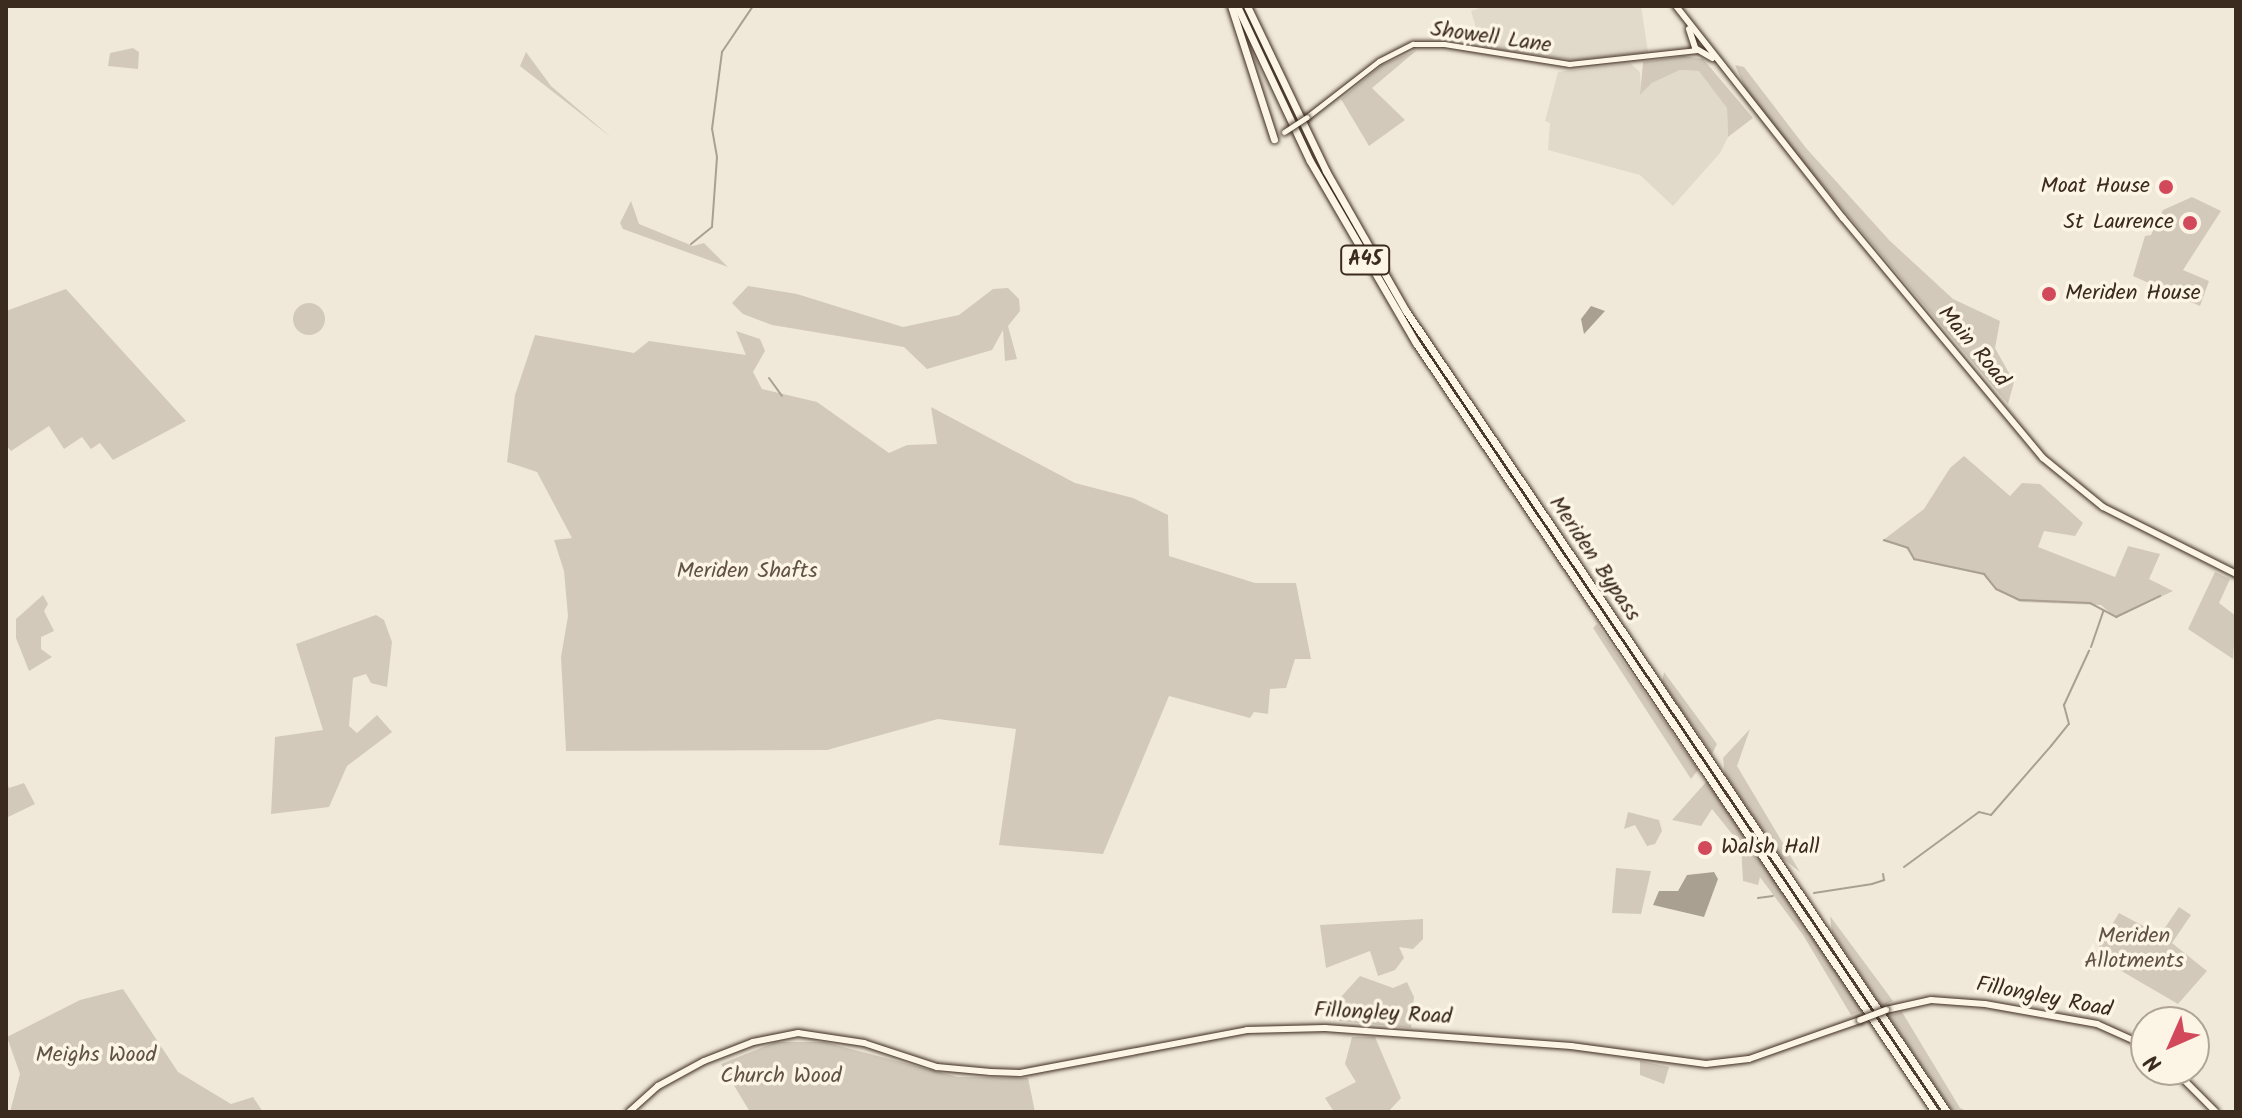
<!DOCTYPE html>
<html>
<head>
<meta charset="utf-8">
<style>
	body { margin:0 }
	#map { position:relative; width:2242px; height:1118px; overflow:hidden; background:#f0e9d9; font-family:Kalam,sans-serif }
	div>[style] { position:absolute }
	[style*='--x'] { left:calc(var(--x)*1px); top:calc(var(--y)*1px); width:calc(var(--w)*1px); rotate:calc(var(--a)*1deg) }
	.built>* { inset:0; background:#e1d9c9 }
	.green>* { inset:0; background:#d2c9ba }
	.round { border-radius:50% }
	.water>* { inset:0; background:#aaa091 }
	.stream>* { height:2px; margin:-1px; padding:0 1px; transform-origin:1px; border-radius:1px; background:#aaa091 }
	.roads { filter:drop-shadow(0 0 2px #3b2a1e) drop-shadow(0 0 2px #3b2a1e) }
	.tertiary>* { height:5px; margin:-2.5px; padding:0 2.5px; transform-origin:2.5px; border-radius:2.5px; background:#fcf5e5 }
	.secondary>* { height:6px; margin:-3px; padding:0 3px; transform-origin:3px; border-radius:3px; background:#fcf5e5 }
	.trunk>* { height:7px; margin:-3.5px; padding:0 3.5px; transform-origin:3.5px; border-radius:3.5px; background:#fcf5e5 }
	.bridges { filter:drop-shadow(0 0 2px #3b2a1e) drop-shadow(0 0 2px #3b2a1e) }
	.tertiary-bridge>* { height:5px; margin:-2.5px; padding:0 2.5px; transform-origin:2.5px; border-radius:2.5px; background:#fcf5e5 }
	.secondary-bridge>* { height:6px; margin:-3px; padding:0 3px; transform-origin:3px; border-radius:3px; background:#fcf5e5 }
	.dots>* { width:22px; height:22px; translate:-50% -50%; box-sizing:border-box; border:4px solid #fcf5e5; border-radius:50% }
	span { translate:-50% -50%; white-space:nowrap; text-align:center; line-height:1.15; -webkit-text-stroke:7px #fcf5e5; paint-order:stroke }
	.shield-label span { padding:2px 6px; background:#fcf5e5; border:2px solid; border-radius:6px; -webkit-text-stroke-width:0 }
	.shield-label { font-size:20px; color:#3b2a1e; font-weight:700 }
	.street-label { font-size:22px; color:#3b2a1e }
	.poi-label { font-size:22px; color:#3b2a1e }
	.right { translate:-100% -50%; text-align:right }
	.left { translate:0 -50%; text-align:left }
	.park-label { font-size:22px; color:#615245 }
	.frame { position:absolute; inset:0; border:8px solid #3b2a1e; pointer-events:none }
	.north { position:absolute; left:2130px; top:1006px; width:80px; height:80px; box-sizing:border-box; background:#fcf5e5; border:2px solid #afa495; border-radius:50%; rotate:225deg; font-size:22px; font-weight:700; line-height:32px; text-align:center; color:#3b2a1e }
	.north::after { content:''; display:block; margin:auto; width:28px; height:36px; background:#d1495b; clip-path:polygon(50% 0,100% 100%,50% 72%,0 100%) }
</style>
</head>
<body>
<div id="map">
	<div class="built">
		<i style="clip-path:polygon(1485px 6px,1641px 6px,1648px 52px,1575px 60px,1482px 48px,1471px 11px)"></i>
		<i style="clip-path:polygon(1630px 63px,1640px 72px,1641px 94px,1652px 83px,1680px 70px,1700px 71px,1727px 108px,1728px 137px,1720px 153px,1673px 206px,1640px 175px,1548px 150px,1550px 123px,1545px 121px,1558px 72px)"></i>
	</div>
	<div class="green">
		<i style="clip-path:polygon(133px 48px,139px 52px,138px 69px,108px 66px,110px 53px)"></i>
		<i style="clip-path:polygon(1417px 50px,1372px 88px,1405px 120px,1369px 146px,1341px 99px,1382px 65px)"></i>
		<i style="clip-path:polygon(526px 52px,551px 86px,612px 138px,520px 66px)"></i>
		<i style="clip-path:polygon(1684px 56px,1703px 59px,1753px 118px,1728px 137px,1727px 108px,1699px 71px,1680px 70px,1652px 83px,1640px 95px,1643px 62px)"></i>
		<i style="clip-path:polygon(1735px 65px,1744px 67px,1806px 148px,1889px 240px,1953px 299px,2000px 321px,1995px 348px,2014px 382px,2008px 404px,1790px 147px,1746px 90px)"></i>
		<i style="clip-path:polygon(2192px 197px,2221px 211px,2183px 270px,2209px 281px,2200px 306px,2133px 276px,2145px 236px,2151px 235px,2163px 210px)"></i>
		<i style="clip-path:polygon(631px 201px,639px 224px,693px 246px,704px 243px,728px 267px,623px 229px,620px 223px)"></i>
		<i style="clip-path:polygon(748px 286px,797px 294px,903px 327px,959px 315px,993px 289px,1008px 288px,1019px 299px,1020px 311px,1008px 326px,1017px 359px,1005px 361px,1003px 330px,992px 350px,927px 369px,904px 347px,772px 325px,743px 314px,732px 303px)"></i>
		<i style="clip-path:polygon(66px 289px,186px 421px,113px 460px,100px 443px,91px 449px,82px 437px,64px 449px,49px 426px,11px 451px,6px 445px,6px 311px)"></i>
		<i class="round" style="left:293px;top:303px;width:32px;height:32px"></i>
		<i style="clip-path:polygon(736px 331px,760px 339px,765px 351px,753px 372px,762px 389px,817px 402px,889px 453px,907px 445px,937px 444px,931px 407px,1075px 483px,1133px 498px,1168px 515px,1169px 556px,1255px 583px,1296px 583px,1311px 659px,1295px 659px,1286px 688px,1270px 689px,1268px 714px,1254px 712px,1250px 718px,1169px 696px,1103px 854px,999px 845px,1016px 729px,938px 719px,827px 750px,566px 751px,561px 657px,568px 616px,564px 571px,554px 540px,572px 538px,537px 472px,507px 462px,515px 395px,535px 335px,634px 353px,649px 341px,746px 355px)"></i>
		<i style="clip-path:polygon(1964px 456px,2010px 496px,2022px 483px,2040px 484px,2083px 523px,2075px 536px,2044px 531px,2038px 547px,2115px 577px,2128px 546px,2160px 554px,2149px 579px,2173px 591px,2116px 618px,2101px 605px,2020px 602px,1996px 589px,1984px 575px,1914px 560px,1906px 548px,1882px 541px,1924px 509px,1950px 468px)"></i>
		<i style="clip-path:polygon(2215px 572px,2230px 579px,2219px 603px,2236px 616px,2233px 659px,2188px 629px)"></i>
		<i style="clip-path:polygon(43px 595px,48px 604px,44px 611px,54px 631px,41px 637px,41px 649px,52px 657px,29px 671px,16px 638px,16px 619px)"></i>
		<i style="clip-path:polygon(376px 615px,384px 620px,392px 642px,387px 687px,371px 683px,366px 674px,353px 678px,349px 726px,357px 733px,377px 715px,392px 732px,347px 766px,329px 807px,271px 814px,275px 737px,323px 730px,296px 644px)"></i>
		<i style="clip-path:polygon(1597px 624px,1698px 770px,1691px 779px,1593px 628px)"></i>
		<i style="clip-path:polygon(1664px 672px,1717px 744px,1712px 754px,1662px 682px)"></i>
		<i style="clip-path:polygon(1750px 729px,1737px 766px,1800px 872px,1782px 858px,1725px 775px,1723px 758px)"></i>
		<i style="clip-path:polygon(6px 781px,9px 788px,24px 783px,35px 804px,6px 818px)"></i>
		<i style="clip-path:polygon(1707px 781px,1862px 1011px,1851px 1015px,1803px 935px,1760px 877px,1758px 885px,1743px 881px,1741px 845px,1712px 809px,1701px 826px,1672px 820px)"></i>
		<i style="clip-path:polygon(1628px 812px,1659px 820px,1662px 831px,1655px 844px,1647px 846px,1635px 825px,1624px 829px)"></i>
		<i style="clip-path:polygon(1616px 868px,1651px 871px,1641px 914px,1612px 913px)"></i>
		<i style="clip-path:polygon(2179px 907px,2191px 915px,2172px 943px,2207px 971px,2178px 1004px,2094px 955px,2119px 913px,2160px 935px)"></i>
		<i style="clip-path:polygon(1830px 916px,1893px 1001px,1881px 1006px,1832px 932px)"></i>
		<i style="clip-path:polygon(1423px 919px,1423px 939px,1413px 949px,1399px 947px,1404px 958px,1395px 970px,1378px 976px,1370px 951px,1326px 968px,1320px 925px)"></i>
		<i style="clip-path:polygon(1360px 976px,1393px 988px,1407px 982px,1414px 997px,1411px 1028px,1339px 1021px,1340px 998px)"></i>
		<i style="clip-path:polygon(123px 989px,178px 1072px,231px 1104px,253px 1097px,263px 1112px,10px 1112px,20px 1074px,7px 1037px,80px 1000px)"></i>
		<i style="clip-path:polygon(1902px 1012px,1960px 1108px,1969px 1112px,1953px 1112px,1888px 1016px)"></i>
		<i style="clip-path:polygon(1352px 1037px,1375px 1037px,1401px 1098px,1388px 1112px,1334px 1112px,1325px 1098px,1356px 1082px,1345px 1064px)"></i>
		<i style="clip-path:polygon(776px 1042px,824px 1042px,958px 1077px,1028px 1078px,1035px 1112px,750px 1112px,721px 1064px)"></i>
		<i style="clip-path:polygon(1640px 1061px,1669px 1067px,1664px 1084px,1640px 1075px)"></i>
	</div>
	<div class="water">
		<i style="clip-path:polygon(1591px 306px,1605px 311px,1584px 334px,1581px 319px)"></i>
		<i style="clip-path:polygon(1714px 872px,1718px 879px,1704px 917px,1653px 905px,1659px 891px,1678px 891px,1687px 875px)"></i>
	</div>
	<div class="stream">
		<i style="--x:691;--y:244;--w:27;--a:-39"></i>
		<i style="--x:712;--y:227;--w:70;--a:-85.9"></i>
		<i style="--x:717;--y:157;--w:28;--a:-100"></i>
		<i style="--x:712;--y:129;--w:78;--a:-82.6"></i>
		<i style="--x:722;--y:52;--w:55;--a:-56"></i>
		<i style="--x:769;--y:378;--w:22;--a:54"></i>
		<i style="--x:1884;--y:540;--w:25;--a:18"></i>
		<i style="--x:1908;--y:548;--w:13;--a:61"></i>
		<i style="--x:1914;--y:559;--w:72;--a:12.1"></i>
		<i style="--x:1984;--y:574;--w:19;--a:51"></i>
		<i style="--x:1996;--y:589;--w:26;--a:25"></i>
		<i style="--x:2020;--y:600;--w:70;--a:2.5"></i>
		<i style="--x:2090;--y:603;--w:30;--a:28"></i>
		<i style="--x:2116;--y:617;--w:49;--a:-25.5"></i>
		<i style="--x:2091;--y:647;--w:39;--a:-71"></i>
		<i style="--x:1904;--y:867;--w:93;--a:-36.3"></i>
		<i style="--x:1979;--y:812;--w:12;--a:14"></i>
		<i style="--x:1991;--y:815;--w:91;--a:-49"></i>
		<i style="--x:2051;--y:746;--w:28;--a:-51"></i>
		<i style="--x:2069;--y:724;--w:20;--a:-105"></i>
		<i style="--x:2064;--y:705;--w:60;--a:-65.2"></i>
		<i style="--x:1814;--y:893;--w:59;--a:-8.8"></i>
		<i style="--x:1872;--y:884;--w:13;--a:-18"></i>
		<i style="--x:1884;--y:880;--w:6;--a:-99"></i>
		<i style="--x:1758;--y:898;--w:15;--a:-8"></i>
	</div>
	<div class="roads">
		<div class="tertiary">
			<i style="--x:1307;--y:117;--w:91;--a:-37.9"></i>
			<i style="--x:1379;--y:61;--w:38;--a:-27"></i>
			<i style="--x:1413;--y:44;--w:31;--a:0"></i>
			<i style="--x:1444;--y:44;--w:127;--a:9.1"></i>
			<i style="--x:1569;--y:64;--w:129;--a:-6.2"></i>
		</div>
		<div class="secondary">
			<i style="--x:1676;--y:6;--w:270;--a:51.8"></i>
			<i style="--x:1843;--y:218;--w:312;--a:50.2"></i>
			<i style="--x:2043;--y:458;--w:77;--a:39.2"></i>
			<i style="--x:2103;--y:507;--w:149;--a:26.7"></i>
			<i style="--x:1689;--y:29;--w:20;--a:72"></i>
			<i style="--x:1695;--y:48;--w:20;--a:30"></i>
			<i style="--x:1886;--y:1010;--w:46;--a:-12.5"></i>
			<i style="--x:1931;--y:1000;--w:54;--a:4.2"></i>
			<i style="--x:1985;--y:1004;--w:114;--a:10.1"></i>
			<i style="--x:2097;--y:1024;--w:54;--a:24.2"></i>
			<i style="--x:2174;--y:1070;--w:59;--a:45"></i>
			<i style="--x:629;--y:1112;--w:39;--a:-42"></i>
			<i style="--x:658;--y:1086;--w:52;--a:-28.5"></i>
			<i style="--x:704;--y:1061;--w:53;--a:-21.2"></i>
			<i style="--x:753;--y:1042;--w:46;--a:-11.3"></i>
			<i style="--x:798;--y:1033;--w:67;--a:8.6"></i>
			<i style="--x:864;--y:1043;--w:77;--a:18.2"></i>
			<i style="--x:937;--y:1067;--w:54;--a:5.3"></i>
			<i style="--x:991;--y:1072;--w:29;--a:2"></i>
			<i style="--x:1020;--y:1073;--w:231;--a:-10.7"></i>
			<i style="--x:1247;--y:1030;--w:78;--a:-1.5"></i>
			<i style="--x:1325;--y:1028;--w:247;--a:4.2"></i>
			<i style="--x:1571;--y:1046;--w:136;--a:7.6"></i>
			<i style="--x:1706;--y:1064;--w:43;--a:-6.6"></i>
			<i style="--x:1749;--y:1059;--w:118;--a:-19.4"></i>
		</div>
		<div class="trunk">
			<i style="--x:1231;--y:6;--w:140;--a:72.1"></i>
			<i style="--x:1237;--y:6;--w:171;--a:64.8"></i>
			<i style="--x:1310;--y:161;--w:211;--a:59.8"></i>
			<i style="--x:1416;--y:343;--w:928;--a:55.98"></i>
			<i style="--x:1247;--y:6;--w:183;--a:64.4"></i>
			<i style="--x:1326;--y:171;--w:161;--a:60.3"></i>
			<i style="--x:1406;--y:311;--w:967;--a:55.96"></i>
		</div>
	</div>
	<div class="bridges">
		<div class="tertiary-bridge">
			<i style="--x:1284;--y:132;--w:27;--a:-33"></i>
		</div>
		<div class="secondary-bridge">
			<i style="--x:1860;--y:1020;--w:28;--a:-21"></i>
		</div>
	</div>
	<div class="dots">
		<i style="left:2166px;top:187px;background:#d1495b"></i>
		<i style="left:2190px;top:223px;background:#d1495b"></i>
		<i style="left:2049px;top:294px;background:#d1495b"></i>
		<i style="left:1705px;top:848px;background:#d1495b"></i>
	</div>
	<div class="shield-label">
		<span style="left:1365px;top:260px">A45</span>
	</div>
	<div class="street-label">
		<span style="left:1491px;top:38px;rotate:8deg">Showell Lane</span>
		<span style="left:1973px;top:347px;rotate:50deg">Main Road</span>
		<span style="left:1594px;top:559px;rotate:56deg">Meriden Bypass</span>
		<span style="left:2044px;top:998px;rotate:11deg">Fillongley Road</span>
		<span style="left:1383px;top:1014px;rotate:3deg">Fillongley Road</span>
	</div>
	<div class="poi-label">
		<span class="right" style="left:2150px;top:187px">Moat House</span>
		<span class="right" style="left:2174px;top:223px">St Laurence</span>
		<span class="left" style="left:2065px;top:294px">Meriden House</span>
		<span class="left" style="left:1721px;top:848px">Walsh Hall</span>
	</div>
	<div class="park-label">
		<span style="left:747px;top:572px">Meriden Shafts</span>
		<span style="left:2134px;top:949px">Meriden<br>Allotments</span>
		<span style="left:96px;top:1056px">Meighs Wood</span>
		<span style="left:781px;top:1077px">Church Wood</span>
	</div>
	<div class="frame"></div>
	<div class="north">N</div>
</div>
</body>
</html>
